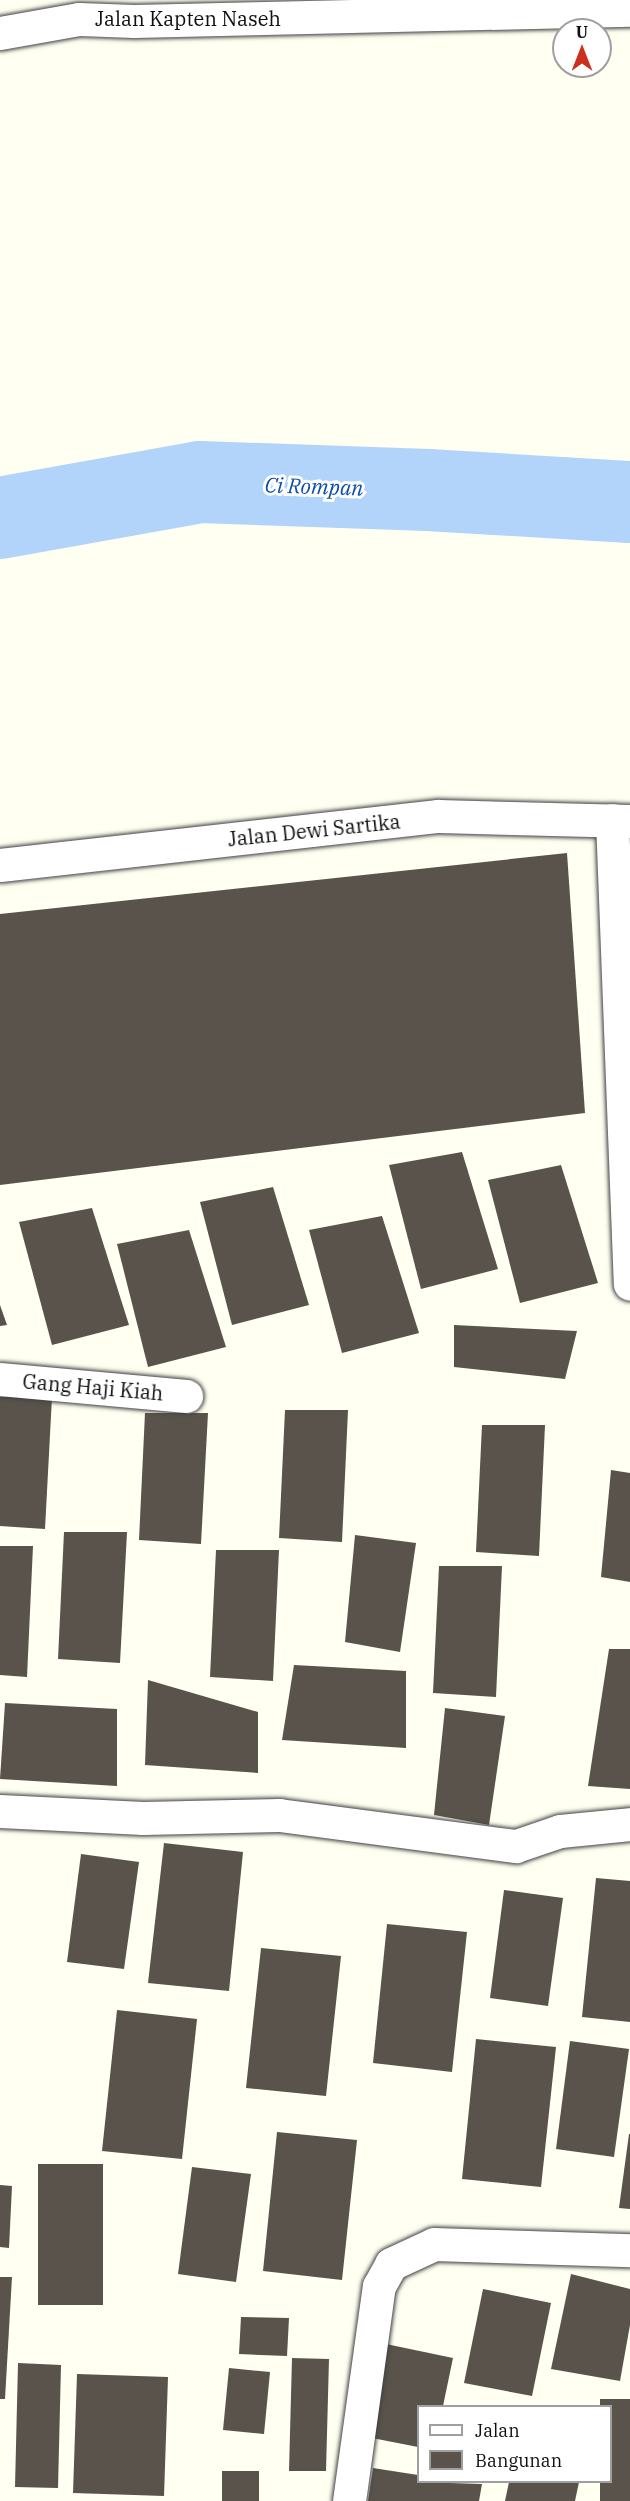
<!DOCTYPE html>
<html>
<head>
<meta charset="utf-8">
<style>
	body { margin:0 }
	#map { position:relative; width:630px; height:2501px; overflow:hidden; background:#fffff2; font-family:"IBM Plex Serif",serif }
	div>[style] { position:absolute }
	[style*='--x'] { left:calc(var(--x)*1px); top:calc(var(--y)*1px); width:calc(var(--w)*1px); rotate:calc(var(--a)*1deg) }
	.river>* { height:82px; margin:-41px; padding:0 41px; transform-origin:41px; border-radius:41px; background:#b2d4fb }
	.building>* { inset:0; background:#59534b }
	.roads { filter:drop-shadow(0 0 2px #424242) drop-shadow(0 0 2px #424242) }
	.minor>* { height:33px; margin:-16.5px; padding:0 16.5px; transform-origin:16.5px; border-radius:16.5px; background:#fff }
	.tertiary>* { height:33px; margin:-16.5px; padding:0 16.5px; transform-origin:16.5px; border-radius:16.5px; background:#fff }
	span { translate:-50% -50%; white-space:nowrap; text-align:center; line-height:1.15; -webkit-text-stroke:6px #fff; paint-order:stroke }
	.street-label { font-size:20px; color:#0f0f0f }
	.water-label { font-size:21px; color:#0e4dac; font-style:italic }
	.legend { position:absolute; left:417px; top:2405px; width:195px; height:78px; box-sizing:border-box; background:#fff; border:2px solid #9f9f9f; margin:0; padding:8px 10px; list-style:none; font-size:18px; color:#0f0f0f }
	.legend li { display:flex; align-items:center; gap:12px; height:30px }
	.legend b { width:30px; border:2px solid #9f9f9f }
	.north { position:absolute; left:552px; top:18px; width:60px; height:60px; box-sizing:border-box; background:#fff; border:2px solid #9f9f9f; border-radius:50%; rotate:0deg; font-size:16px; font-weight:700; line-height:24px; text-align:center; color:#0f0f0f }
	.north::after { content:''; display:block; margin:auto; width:21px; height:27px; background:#cb301c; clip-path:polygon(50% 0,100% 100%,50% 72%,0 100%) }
</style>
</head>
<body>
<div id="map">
	<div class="river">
		<i style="--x:0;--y:518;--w:203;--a:-10.2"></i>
		<i style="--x:200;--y:482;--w:228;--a:2"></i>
		<i style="--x:428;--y:490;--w:202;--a:3.4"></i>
	</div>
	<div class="building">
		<i style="clip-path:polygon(567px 853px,585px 1113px,0 1185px,0 914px)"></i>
		<i style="clip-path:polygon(462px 1152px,498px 1269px,421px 1289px,389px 1165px)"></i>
		<i style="clip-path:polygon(561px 1165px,598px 1283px,520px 1303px,488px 1180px)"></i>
		<i style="clip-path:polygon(273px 1187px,309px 1305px,232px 1325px,200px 1202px)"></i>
		<i style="clip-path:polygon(92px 1208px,129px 1325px,52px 1345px,19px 1222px)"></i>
		<i style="clip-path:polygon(382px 1216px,419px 1333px,342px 1353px,309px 1230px)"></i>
		<i style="clip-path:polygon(189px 1230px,226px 1347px,148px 1367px,117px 1244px)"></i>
		<i style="clip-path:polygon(0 1305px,7px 1325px,0 1326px)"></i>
		<i style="clip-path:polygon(454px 1325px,577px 1331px,565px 1379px,454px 1367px)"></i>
		<i style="clip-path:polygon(0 1397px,52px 1397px,45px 1529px,0 1526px)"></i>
		<i style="clip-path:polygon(285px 1410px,348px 1410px,342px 1542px,279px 1538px)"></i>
		<i style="clip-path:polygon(145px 1413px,208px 1413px,201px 1544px,139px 1540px)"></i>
		<i style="clip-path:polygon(482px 1425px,545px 1425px,539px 1556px,476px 1552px)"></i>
		<i style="clip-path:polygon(611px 1470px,630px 1473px,630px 1582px,601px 1577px)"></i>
		<i style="clip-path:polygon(64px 1532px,127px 1532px,120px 1663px,58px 1659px)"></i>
		<i style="clip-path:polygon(355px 1535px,416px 1543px,400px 1652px,345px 1642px)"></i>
		<i style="clip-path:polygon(0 1546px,33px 1546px,27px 1677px,0 1675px)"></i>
		<i style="clip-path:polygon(216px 1550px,279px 1550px,273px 1681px,210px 1677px)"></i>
		<i style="clip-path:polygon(439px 1566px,502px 1566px,496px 1697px,433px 1693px)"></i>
		<i style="clip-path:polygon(609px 1649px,630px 1649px,630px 1789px,588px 1786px)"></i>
		<i style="clip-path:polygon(294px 1665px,406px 1671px,406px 1748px,282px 1740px)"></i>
		<i style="clip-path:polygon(148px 1680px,258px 1712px,258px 1773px,145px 1765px)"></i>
		<i style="clip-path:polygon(5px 1703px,117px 1709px,117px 1786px,0 1779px)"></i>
		<i style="clip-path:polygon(445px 1708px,505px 1716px,489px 1825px,434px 1815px)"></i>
		<i style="clip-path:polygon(164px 1843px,243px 1852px,229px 1991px,148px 1983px)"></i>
		<i style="clip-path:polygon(81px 1854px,139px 1862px,124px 1969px,67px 1962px)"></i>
		<i style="clip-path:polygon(596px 1878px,630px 1881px,630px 2022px,582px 2017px)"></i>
		<i style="clip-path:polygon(504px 1890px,563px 1898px,548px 2006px,490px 1998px)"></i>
		<i style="clip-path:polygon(387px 1924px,467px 1932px,452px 2072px,373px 2063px)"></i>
		<i style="clip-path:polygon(261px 1948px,341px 1956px,326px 2096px,246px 2088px)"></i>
		<i style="clip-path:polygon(117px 2010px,197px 2019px,182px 2159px,102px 2151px)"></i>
		<i style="clip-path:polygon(476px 2039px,556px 2047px,541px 2187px,462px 2179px)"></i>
		<i style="clip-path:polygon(570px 2041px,629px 2049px,614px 2157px,556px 2149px)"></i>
		<i style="clip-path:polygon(277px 2132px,357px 2140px,342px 2280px,263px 2271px)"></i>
		<i style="clip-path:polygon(629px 2134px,630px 2134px,630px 2209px,619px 2208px)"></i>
		<i style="clip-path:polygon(38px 2164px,103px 2164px,103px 2305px,38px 2305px)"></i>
		<i style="clip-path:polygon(192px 2167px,251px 2174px,236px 2282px,178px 2274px)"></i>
		<i style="clip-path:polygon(0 2185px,12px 2186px,9px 2248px,0 2247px)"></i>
		<i style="clip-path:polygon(571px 2274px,630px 2289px,630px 2325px,620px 2381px,551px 2369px)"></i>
		<i style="clip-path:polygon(0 2277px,12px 2277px,5px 2399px,0 2399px)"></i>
		<i style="clip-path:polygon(483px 2289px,551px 2303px,532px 2396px,464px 2383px)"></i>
		<i style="clip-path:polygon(241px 2317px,289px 2318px,287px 2356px,239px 2354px)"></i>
		<i style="clip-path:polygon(386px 2344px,453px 2358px,443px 2406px,418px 2406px,418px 2447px,367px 2437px)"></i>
		<i style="clip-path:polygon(292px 2358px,329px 2359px,326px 2471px,289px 2471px)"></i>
		<i style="clip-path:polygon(18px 2363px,61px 2365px,58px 2488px,15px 2487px)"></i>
		<i style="clip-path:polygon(229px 2368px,270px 2372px,264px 2434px,223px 2430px)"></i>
		<i style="clip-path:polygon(77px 2374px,168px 2377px,164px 2496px,73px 2493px)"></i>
		<i style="clip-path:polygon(600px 2399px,630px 2399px,630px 2501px,600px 2501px,600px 2482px,610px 2482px,610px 2406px,600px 2406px)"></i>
		<i style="clip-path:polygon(373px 2468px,418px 2475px,418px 2482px,482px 2484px,479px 2501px,368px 2501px)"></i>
		<i style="clip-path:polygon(222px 2471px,259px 2471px,259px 2501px,222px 2501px)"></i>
		<i style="clip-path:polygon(509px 2482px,579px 2482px,575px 2501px,505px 2501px)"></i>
	</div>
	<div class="roads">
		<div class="minor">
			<i style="--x:0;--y:33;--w:80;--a:-10"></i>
			<i style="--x:79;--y:19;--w:55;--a:2.1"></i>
			<i style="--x:134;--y:21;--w:496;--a:-1.3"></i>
			<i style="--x:612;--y:820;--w:464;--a:87.8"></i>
			<i style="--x:0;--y:1379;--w:187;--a:5.2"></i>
			<i style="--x:0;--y:1811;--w:143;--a:2.8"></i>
			<i style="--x:143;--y:1818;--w:136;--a:-1.3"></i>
			<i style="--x:279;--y:1815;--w:239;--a:7.5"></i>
			<i style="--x:516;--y:1846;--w:46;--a:-18.8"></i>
			<i style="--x:560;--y:1831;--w:70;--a:-5.7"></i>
			<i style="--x:349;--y:2501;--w:217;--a:-82.1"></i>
			<i style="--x:379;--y:2286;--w:25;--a:-61"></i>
			<i style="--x:391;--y:2264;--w:47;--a:-24.9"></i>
			<i style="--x:434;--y:2244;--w:196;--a:1.8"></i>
		</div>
		<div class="tertiary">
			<i style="--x:0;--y:865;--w:441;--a:-6.4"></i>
			<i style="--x:438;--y:816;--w:192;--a:1.5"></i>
		</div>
	</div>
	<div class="street-label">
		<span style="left:188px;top:18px">Jalan Kapten Naseh</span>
		<span style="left:314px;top:830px;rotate:-6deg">Jalan Dewi Sartika</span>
		<span style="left:93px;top:1387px;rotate:5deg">Gang Haji Kiah</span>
	</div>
	<div class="water-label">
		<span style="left:314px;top:486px;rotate:2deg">Ci Rompan</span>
	</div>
	<ul class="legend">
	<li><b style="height:8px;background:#fff"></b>Jalan</li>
	<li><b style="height:16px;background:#59534b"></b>Bangunan</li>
	</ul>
	<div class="north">U</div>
</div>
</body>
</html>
